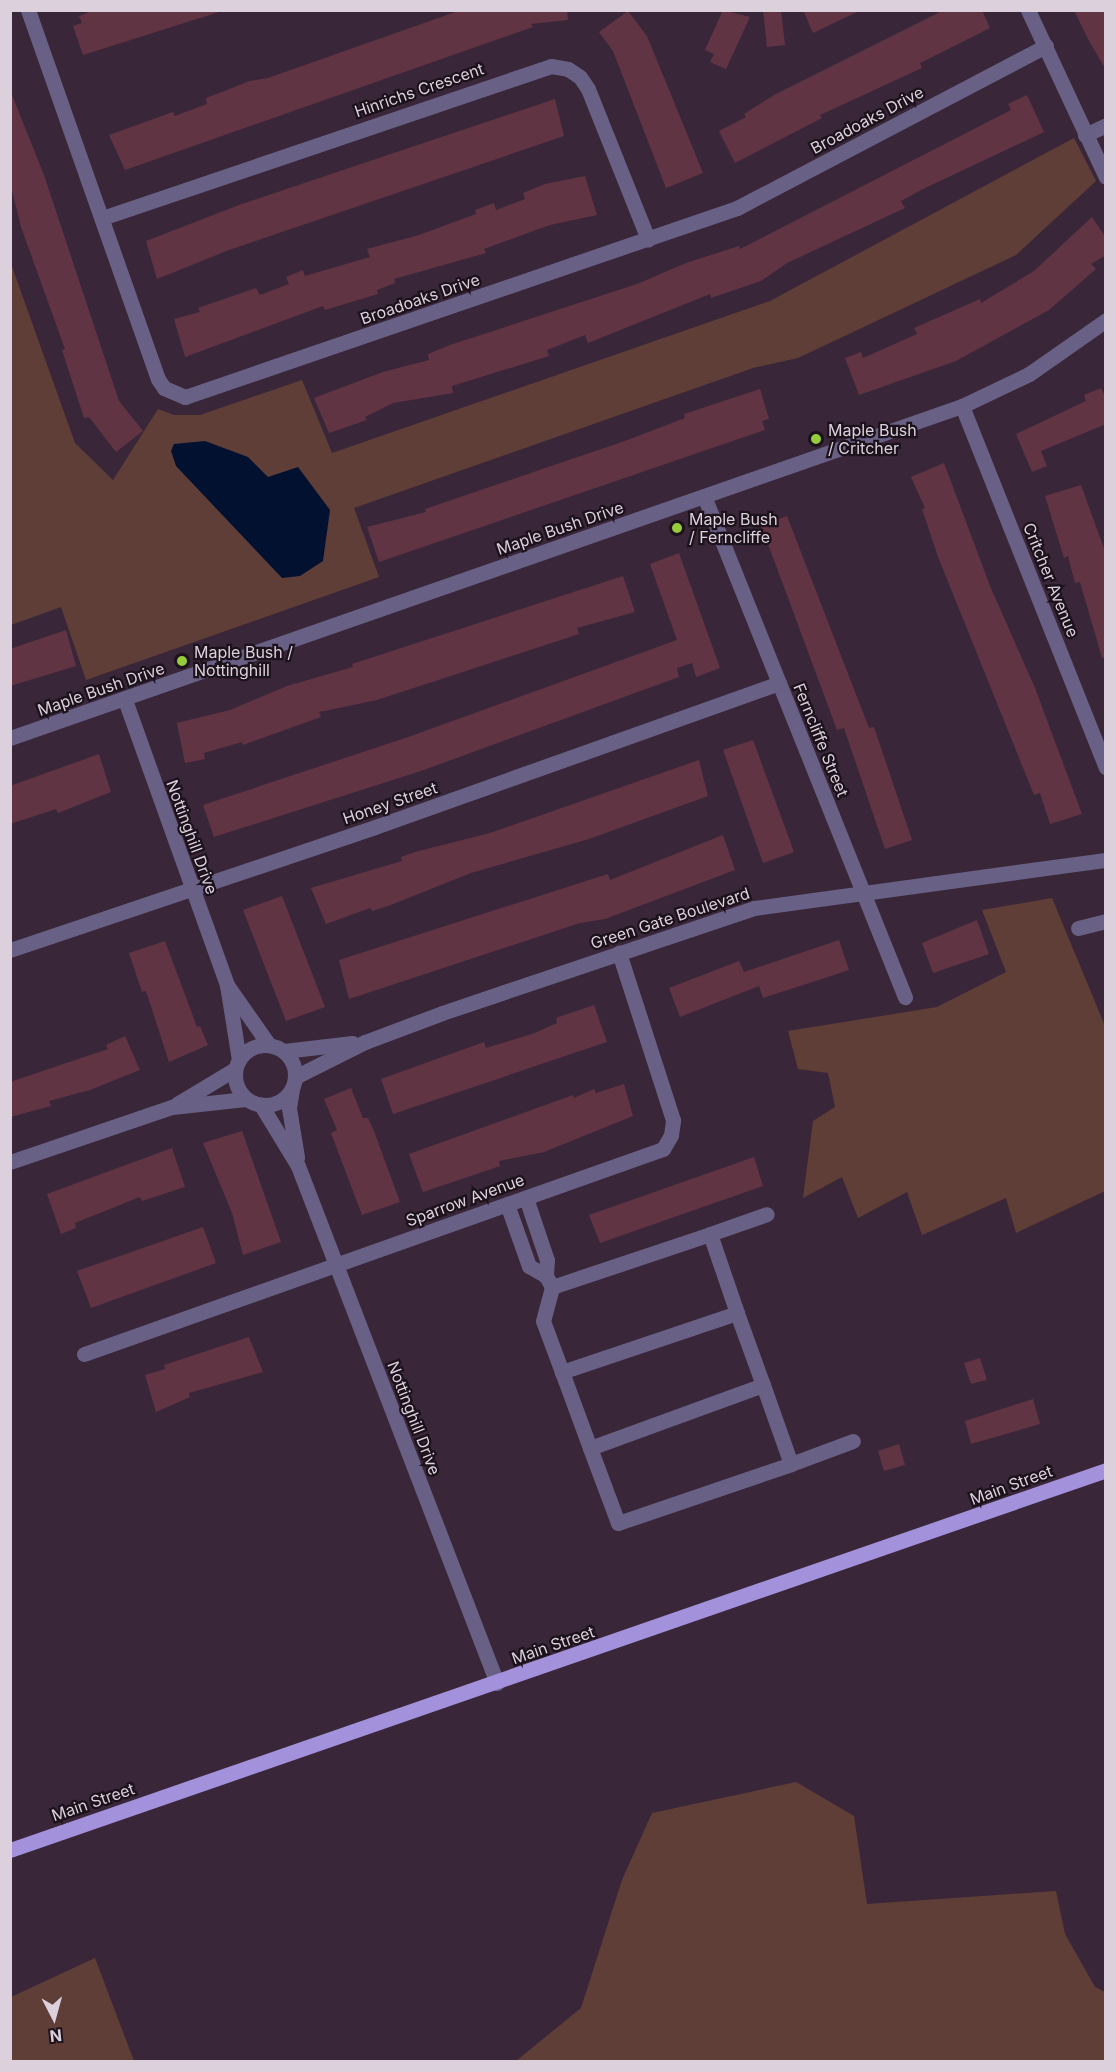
<!DOCTYPE html>
<html>
<head>
<meta charset="utf-8">
<style>
	body { margin:0 }
	#map { position:relative; width:1116px; height:2072px; overflow:hidden; background:#3a2639; font-family:Inter,sans-serif }
	div>[style] { position:absolute }
	[style*='--x'] { left:calc(var(--x)*1px); top:calc(var(--y)*1px); width:calc(var(--w)*1px); rotate:calc(var(--a)*1deg) }
	.green>* { inset:0; background:#603e38 }
	.water>* { inset:0; background:#031131 }
	.building>* { inset:0; background:#613444 }
	.minor>* { height:15px; margin:-7.5px; padding:0 7.5px; transform-origin:7.5px; border-radius:7.5px; background:#696185 }
	.minor>.ring { margin:-7.5px; padding:0; box-sizing:content-box; background:none; border:15px solid #696185; border-radius:50% }
	.major>* { height:15px; margin:-7.5px; padding:0 7.5px; transform-origin:7.5px; border-radius:7.5px; background:#a391dc }
	.dots>* { width:16px; height:16px; translate:-50% -50%; box-sizing:border-box; border:3px solid #1b121b; border-radius:50% }
	span { translate:-50% -50%; white-space:nowrap; text-align:center; line-height:1.15; -webkit-text-stroke:4.5px #1b121b; paint-order:stroke }
	.street-label { font-size:16px; color:#ddd0dd }
	.poi-label { font-size:16px; color:#ddd0dd }
	.left { translate:0 -50%; text-align:left }
	.frame { position:absolute; inset:0; border:12px solid #ddd0dd; pointer-events:none }
	.north { position:absolute; left:24px; top:1988px; width:60px; height:60px; -webkit-text-stroke:4px #1b121b; paint-order:stroke; rotate:174deg; font-size:16px; font-weight:700; line-height:24px; text-align:center; color:#ddd0dd }
	.north::after { content:''; display:block; margin:auto; width:21px; height:27px; background:#ddd0dd; clip-path:polygon(50% 0,100% 100%,50% 72%,0 100%) }
</style>
</head>
<body>
<div id="map">
	<div class="green">
		<i style="clip-path:polygon(1074px 138px,1096px 181px,1016px 255px,798px 358px,753px 368px,354px 508px,379px 577px,86px 680px,61px 607px,11px 625px,10px 261px,75px 443px,113px 480px,158px 409px,174px 415px,200px 415px,302px 380px,332px 453px,770px 301px)"></i>
		<i style="clip-path:polygon(1052px 898px,1105px 1026px,1105px 1191px,1016px 1233px,1006px 1198px,922px 1235px,907px 1192px,858px 1218px,842px 1177px,803px 1198px,813px 1121px,835px 1107px,828px 1073px,798px 1069px,788px 1031px,937px 1007px,1006px 972px,982px 910px)"></i>
		<i style="clip-path:polygon(796px 1782px,854px 1816px,867px 1904px,1056px 1891px,1065px 1934px,1095px 1987px,1105px 1992px,1105px 2061px,516px 2061px,581px 2008px,622px 1880px,652px 1813px)"></i>
		<i style="clip-path:polygon(95px 1958px,134px 2061px,11px 2061px,11px 1997px)"></i>
	</div>
	<div class="water">
		<i style="clip-path:polygon(205px 441px,248px 457px,268px 477px,298px 467px,330px 510px,323px 561px,300px 576px,282px 578px,176px 466px,171px 451px,174px 444px)"></i>
	</div>
	<div class="building">
		<i style="clip-path:polygon(94px 10px,218px 10px,219px 12px,83px 55px,73px 26px,82px 23px,79px 16px)"></i>
		<i style="clip-path:polygon(461px 10px,567px 10px,568px 20px,531px 24px,533px 27px,125px 170px,109px 135px,173px 112px,175px 116px,207px 104px,206px 98px,250px 81px,268px 78px)"></i>
		<i style="clip-path:polygon(723px 10px,750px 17px,726px 69px,710px 62px,714px 54px,705px 50px)"></i>
		<i style="clip-path:polygon(763px 10px,781px 10px,785px 45px,767px 47px)"></i>
		<i style="clip-path:polygon(803px 10px,861px 10px,813px 33px)"></i>
		<i style="clip-path:polygon(944px 10px,982px 10px,990px 28px,920px 63px,922px 68px,820px 115px,822px 118px,735px 163px,719px 131px,746px 117px,744px 114px,774px 95px)"></i>
		<i style="clip-path:polygon(1074px 10px,1106px 10px,1106px 70px,1088px 39px)"></i>
		<i style="clip-path:polygon(628px 11px,647px 36px,703px 173px,666px 188px,613px 51px,599px 32px)"></i>
		<i style="clip-path:polygon(10px 90px,44px 175px,119px 401px,143px 431px,116px 452px,89px 417px,84px 418px,62px 350px,65px 349px,21px 227px,10px 183px)"></i>
		<i style="clip-path:polygon(1027px 95px,1044px 132px,923px 189px,901px 201px,905px 208px,787px 263px,761px 281px,711px 298px,710px 294px,588px 343px,585px 335px,547px 350px,549px 356px,452px 386px,453px 393px,393px 403px,365px 417px,367px 420px,329px 433px,314px 398px,383px 372px,429px 360px,428px 354px,450px 345px,637px 284px,686px 263px,739px 246px,740px 249px,1011px 110px,1008px 104px)"></i>
		<i style="clip-path:polygon(555px 99px,564px 136px,229px 250px,157px 279px,146px 241px,239px 205px)"></i>
		<i style="clip-path:polygon(585px 176px,597px 215px,550px 225px,484px 249px,486px 253px,394px 279px,395px 283px,377px 290px,378px 294px,325px 310px,323px 306px,185px 357px,174px 319px,200px 312px,198px 308px,256px 288px,260px 295px,289px 284px,286px 277px,303px 270px,305px 276px,370px 257px,367px 249px,419px 235px,476px 214px,475px 210px,494px 203px,496px 210px,525px 199px,523px 193px,545px 184px)"></i>
		<i style="clip-path:polygon(1092px 217px,1106px 238px,1106px 255px,1091px 264px,1096px 269px,1049px 310px,956px 361px,859px 395px,845px 358px,861px 352px,863px 358px,917px 334px,914px 328px,980px 299px,981px 303px,1034px 271px)"></i>
		<i style="clip-path:polygon(1101px 388px,1106px 398px,1106px 424px,1041px 451px,1047px 466px,1032px 472px,1016px 434px,1086px 401px,1084px 395px)"></i>
		<i style="clip-path:polygon(760px 389px,769px 419px,762px 421px,765px 430px,379px 562px,367px 527px,426px 512px,425px 509px,622px 442px,685px 418px,684px 414px)"></i>
		<i style="clip-path:polygon(944px 463px,990px 586px,1035px 688px,1082px 814px,1050px 824px,1040px 793px,1034px 795px,938px 557px,922px 509px,925px 508px,911px 477px)"></i>
		<i style="clip-path:polygon(1081px 485px,1106px 554px,1106px 657px,1102px 658px,1080px 582px,1075px 583px,1068px 556px,1064px 558px,1045px 496px)"></i>
		<i style="clip-path:polygon(787px 516px,869px 728px,874px 727px,912px 840px,885px 849px,844px 728px,837px 730px,761px 525px)"></i>
		<i style="clip-path:polygon(679px 553px,720px 668px,696px 677px,692px 663px,677px 668px,679px 677px,421px 771px,214px 837px,203px 805px,411px 736px,677px 640px,650px 564px)"></i>
		<i style="clip-path:polygon(623px 576px,635px 612px,577px 628px,579px 634px,377px 700px,319px 712px,321px 717px,243px 745px,242px 742px,204px 753px,205px 759px,185px 763px,177px 723px,230px 710px,287px 686px,353px 667px,352px 664px)"></i>
		<i style="clip-path:polygon(66px 630px,76px 666px,10px 686px,10px 649px)"></i>
		<i style="clip-path:polygon(753px 740px,794px 852px,763px 863px,723px 750px)"></i>
		<i style="clip-path:polygon(99px 754px,111px 792px,58px 813px,56px 809px,10px 824px,10px 786px)"></i>
		<i style="clip-path:polygon(699px 760px,708px 796px,589px 839px,471px 873px,388px 906px,372px 911px,370px 908px,326px 924px,311px 888px,402px 861px,401px 857px,415px 852px,490px 833px)"></i>
		<i style="clip-path:polygon(723px 835px,735px 870px,605px 919px,580px 923px,349px 999px,339px 960px,608px 874px,610px 880px)"></i>
		<i style="clip-path:polygon(282px 896px,325px 1007px,286px 1021px,243px 910px)"></i>
		<i style="clip-path:polygon(977px 920px,989px 954px,933px 973px,922px 943px)"></i>
		<i style="clip-path:polygon(839px 940px,849px 970px,763px 998px,759px 986px,680px 1017px,669px 988px,739px 961px,744px 972px)"></i>
		<i style="clip-path:polygon(165px 941px,197px 1027px,200px 1026px,208px 1045px,169px 1062px,146px 991px,142px 992px,129px 953px)"></i>
		<i style="clip-path:polygon(594px 1005px,607px 1042px,393px 1114px,381px 1079px,484px 1042px,486px 1048px,535px 1033px,557px 1023px,556px 1018px)"></i>
		<i style="clip-path:polygon(125px 1036px,140px 1070px,90px 1090px,49px 1101px,51px 1106px,10px 1117px,10px 1082px,108px 1049px,106px 1045px)"></i>
		<i style="clip-path:polygon(624px 1084px,633px 1116px,544px 1152px,499px 1161px,500px 1166px,423px 1192px,409px 1154px,573px 1095px,574px 1098px,594px 1089px,596px 1093px)"></i>
		<i style="clip-path:polygon(351px 1088px,363px 1118px,368px 1118px,374px 1131px,400px 1202px,362px 1215px,331px 1133px,337px 1130px,324px 1099px)"></i>
		<i style="clip-path:polygon(242px 1131px,281px 1242px,243px 1255px,232px 1213px,203px 1143px)"></i>
		<i style="clip-path:polygon(172px 1148px,185px 1187px,142px 1201px,140px 1197px,75px 1223px,76px 1228px,61px 1234px,47px 1194px)"></i>
		<i style="clip-path:polygon(754px 1157px,763px 1186px,600px 1243px,589px 1215px)"></i>
		<i style="clip-path:polygon(203px 1227px,216px 1263px,91px 1308px,77px 1271px)"></i>
		<i style="clip-path:polygon(249px 1337px,263px 1372px,189px 1393px,190px 1397px,156px 1412px,145px 1375px,165px 1369px,164px 1365px)"></i>
		<i style="clip-path:polygon(980px 1358px,987px 1380px,971px 1384px,964px 1363px)"></i>
		<i style="clip-path:polygon(1033px 1399px,1040px 1424px,971px 1444px,965px 1421px)"></i>
		<i style="clip-path:polygon(899px 1444px,905px 1465px,884px 1471px,878px 1451px)"></i>
	</div>
	<div class="minor">
		<i style="--x:28;--y:10;--w:391;--a:70.6"></i>
		<i style="--x:158;--y:379;--w:11;--a:56"></i>
		<i style="--x:164;--y:388;--w:23;--a:23"></i>
		<i style="--x:185;--y:397;--w:583;--a:-18.9"></i>
		<i style="--x:737;--y:208;--w:349;--a:-27.7"></i>
		<i style="--x:1028;--y:10;--w:184;--a:65"></i>
		<i style="--x:1085;--y:135;--w:23;--a:-25"></i>
		<i style="--x:102;--y:218;--w:474;--a:-18.7"></i>
		<i style="--x:551;--y:66;--w:17;--a:10"></i>
		<i style="--x:568;--y:69;--w:14;--a:34"></i>
		<i style="--x:580;--y:77;--w:14;--a:56"></i>
		<i style="--x:588;--y:89;--w:162;--a:68.2"></i>
		<i style="--x:962;--y:406;--w:389;--a:68.3"></i>
		<i style="--x:704;--y:496;--w:540;--a:68.14"></i>
		<i style="--x:125;--y:700;--w:303;--a:70.3"></i>
		<i style="--x:227;--y:985;--w:76;--a:80.9"></i>
		<i style="--x:10;--y:738;--w:1008;--a:-19.23"></i>
		<i style="--x:962;--y:406;--w:74;--a:-25.5"></i>
		<i style="--x:1029;--y:374;--w:94;--a:-35"></i>
		<i style="--x:1078;--y:928;--w:29;--a:-14"></i>
		<i style="--x:10;--y:950;--w:385;--a:-18.6"></i>
		<i style="--x:375;--y:827;--w:429;--a:-19.6"></i>
		<i style="--x:227;--y:985;--w:73;--a:55"></i>
		<i class="ring" style="left:235px;top:1045px;width:45px;height:45px"></i>
		<i style="--x:284;--y:1051;--w:69;--a:-6.6"></i>
		<i style="--x:295;--y:1077;--w:78;--a:-26.6"></i>
		<i style="--x:365;--y:1042;--w:82;--a:-20.6"></i>
		<i style="--x:442;--y:1013;--w:329;--a:-18.6"></i>
		<i style="--x:754;--y:908;--w:355;--a:-7.8"></i>
		<i style="--x:292;--y:1089;--w:19;--a:99"></i>
		<i style="--x:289;--y:1108;--w:50;--a:80.7"></i>
		<i style="--x:177;--y:1104;--w:68;--a:-31.1"></i>
		<i style="--x:261;--y:1105;--w:71;--a:58.8"></i>
		<i style="--x:298;--y:1166;--w:554;--a:68.95"></i>
		<i style="--x:10;--y:1162;--w:171;--a:-18.8"></i>
		<i style="--x:172;--y:1107;--w:74;--a:-6.2"></i>
		<i style="--x:526;--y:1198;--w:65;--a:71.3"></i>
		<i style="--x:547;--y:1260;--w:16;--a:94"></i>
		<i style="--x:507;--y:1204;--w:66;--a:70.5"></i>
		<i style="--x:529;--y:1266;--w:20;--a:30"></i>
		<i style="--x:546;--y:1276;--w:13;--a:61"></i>
		<i style="--x:552;--y:1287;--w:167;--a:-18.5"></i>
		<i style="--x:710;--y:1234;--w:83;--a:71.1"></i>
		<i style="--x:737;--y:1313;--w:185;--a:161.4"></i>
		<i style="--x:562;--y:1372;--w:54;--a:-110.4"></i>
		<i style="--x:543;--y:1321;--w:35;--a:-75"></i>
		<i style="--x:710;--y:1234;--w:60;--a:-19.3"></i>
		<i style="--x:84;--y:1354;--w:614;--a:-19.5"></i>
		<i style="--x:663;--y:1149;--w:16;--a:-60"></i>
		<i style="--x:671;--y:1135;--w:15;--a:-82"></i>
		<i style="--x:673;--y:1120;--w:176;--a:-107.9"></i>
		<i style="--x:562;--y:1372;--w:81;--a:69.8"></i>
		<i style="--x:590;--y:1448;--w:184;--a:-20"></i>
		<i style="--x:763;--y:1385;--w:77;--a:-109.9"></i>
		<i style="--x:590;--y:1448;--w:80;--a:69.5"></i>
		<i style="--x:618;--y:1523;--w:183;--a:-18.8"></i>
		<i style="--x:791;--y:1464;--w:84;--a:-109.5"></i>
		<i style="--x:791;--y:1464;--w:66;--a:-20.4"></i>
	</div>
	<div class="major">
		<i style="--x:10;--y:1850;--w:1160;--a:-19.12"></i>
	</div>
	<div class="dots">
		<i style="left:816px;top:439px;background:#96cc3a"></i>
		<i style="left:677px;top:528px;background:#96cc3a"></i>
		<i style="left:182px;top:661px;background:#96cc3a"></i>
	</div>
	<div class="street-label">
		<span style="left:419px;top:90px;rotate:-19deg">Hinrichs Crescent</span>
		<span style="left:867px;top:120px;rotate:-28deg">Broadoaks Drive</span>
		<span style="left:420px;top:299px;rotate:-19deg">Broadoaks Drive</span>
		<span style="left:560px;top:528px;rotate:-19deg">Maple Bush Drive</span>
		<span style="left:1051px;top:580px;rotate:68deg">Critcher Avenue</span>
		<span style="left:101px;top:689px;rotate:-19deg">Maple Bush Drive</span>
		<span style="left:821px;top:740px;rotate:68deg">Ferncliffe Street</span>
		<span style="left:390px;top:803px;rotate:-19deg">Honey Street</span>
		<span style="left:192px;top:837px;rotate:70deg">Nottinghill Drive</span>
		<span style="left:670px;top:918px;rotate:-18deg">Green Gate Boulevard</span>
		<span style="left:465px;top:1200px;rotate:-20deg">Sparrow Avenue</span>
		<span style="left:414px;top:1418px;rotate:69deg">Nottinghill Drive</span>
		<span style="left:1011px;top:1485px;rotate:-20deg">Main Street</span>
		<span style="left:553px;top:1645px;rotate:-19deg">Main Street</span>
		<span style="left:93px;top:1802px;rotate:-19deg">Main Street</span>
	</div>
	<div class="poi-label">
		<span class="left" style="left:828px;top:439px">Maple Bush<br>/ Critcher</span>
		<span class="left" style="left:689px;top:528px">Maple Bush<br>/ Ferncliffe</span>
		<span class="left" style="left:194px;top:661px">Maple Bush /<br>Nottinghill</span>
	</div>
	<div class="frame"></div>
	<div class="north">N</div>
</div>
</body>
</html>
